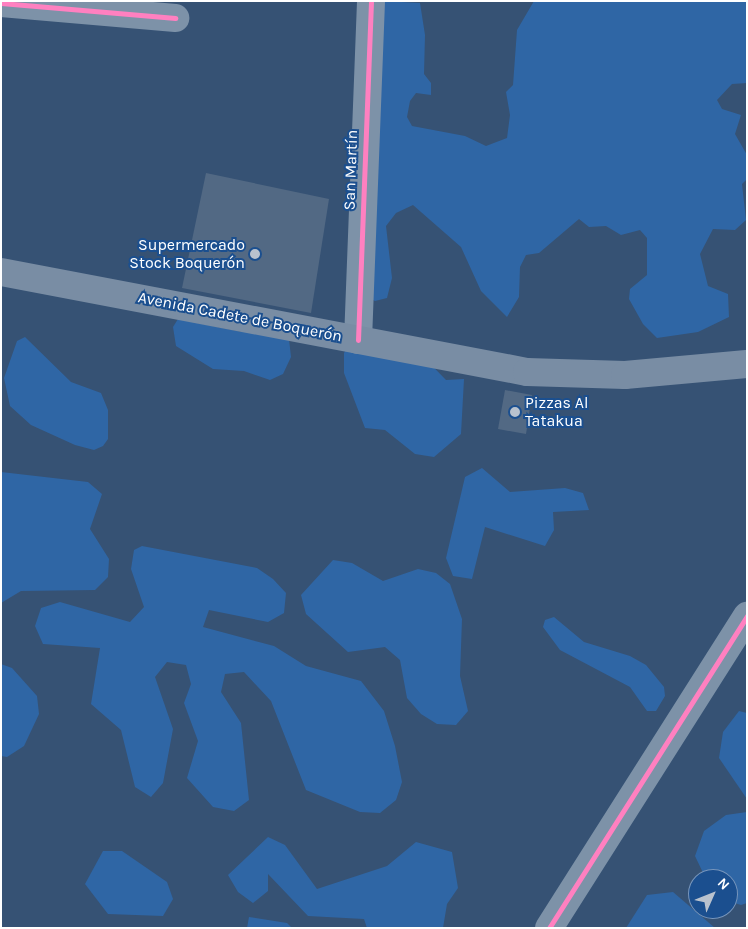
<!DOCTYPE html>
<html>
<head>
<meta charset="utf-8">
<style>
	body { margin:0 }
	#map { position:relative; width:748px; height:929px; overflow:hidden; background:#365274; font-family:Karla,sans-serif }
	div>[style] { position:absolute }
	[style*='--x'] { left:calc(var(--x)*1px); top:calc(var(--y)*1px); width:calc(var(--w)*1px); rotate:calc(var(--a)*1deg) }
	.green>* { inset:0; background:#2f66a5 }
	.building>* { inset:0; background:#526984 }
	.street>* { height:28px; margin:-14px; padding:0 14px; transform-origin:14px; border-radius:14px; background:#7d92a8 }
	.secondary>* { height:28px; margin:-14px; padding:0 14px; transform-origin:14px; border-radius:14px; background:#798da4 }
	.cycleway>* { height:5px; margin:-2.5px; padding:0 2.5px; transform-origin:2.5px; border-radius:2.5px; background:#ff80c0 }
	.dots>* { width:14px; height:14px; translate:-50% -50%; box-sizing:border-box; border:2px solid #1b4f8f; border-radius:50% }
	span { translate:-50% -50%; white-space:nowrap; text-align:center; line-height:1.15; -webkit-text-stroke:4px #1b4f8f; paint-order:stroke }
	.street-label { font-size:16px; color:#fff }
	.poi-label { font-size:16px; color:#fff }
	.right { translate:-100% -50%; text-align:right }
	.left { translate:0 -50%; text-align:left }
	.frame { position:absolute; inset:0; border:2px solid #fff; pointer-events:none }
	.north { position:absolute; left:688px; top:869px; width:50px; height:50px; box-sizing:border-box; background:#1b4f8f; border:1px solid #7695bc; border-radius:50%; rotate:46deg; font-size:14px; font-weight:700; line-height:20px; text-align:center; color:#fff }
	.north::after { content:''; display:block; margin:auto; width:18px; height:22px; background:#b9c2ce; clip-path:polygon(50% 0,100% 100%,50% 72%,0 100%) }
</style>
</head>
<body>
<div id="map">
	<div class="green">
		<i style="clip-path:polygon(383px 1px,420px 3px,425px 35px,424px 74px,431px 83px,431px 95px,416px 93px,410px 101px,407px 117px,412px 126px,465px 136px,486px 146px,507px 138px,510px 115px,506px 92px,513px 85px,517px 30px,534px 1px,747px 1px,747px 83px,732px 84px,717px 100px,722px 109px,741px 115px,735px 134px,747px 155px,747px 179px,742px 184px,746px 220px,735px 230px,713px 229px,700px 254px,708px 286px,728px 294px,729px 317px,698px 332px,657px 338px,643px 324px,629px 299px,630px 289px,647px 275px,647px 238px,640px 230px,621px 235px,606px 226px,589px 227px,579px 219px,539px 253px,526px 255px,520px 267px,519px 297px,507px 317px,481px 291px,461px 247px,413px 205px,396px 213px,386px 226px,392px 278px,387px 298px,375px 301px,367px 297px)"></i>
		<i style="clip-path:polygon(178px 319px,242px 332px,255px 325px,289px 339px,291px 357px,283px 374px,270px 380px,244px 371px,213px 369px,176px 346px,173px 327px)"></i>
		<i style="clip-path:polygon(354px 336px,411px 344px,446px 380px,464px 379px,461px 434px,434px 457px,415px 454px,385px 430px,365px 428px,344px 373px,344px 353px)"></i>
		<i style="clip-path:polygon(25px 337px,71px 382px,101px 393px,108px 410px,108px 439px,103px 446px,94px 450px,75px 445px,31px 425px,10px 406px,4px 378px,17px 341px)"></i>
		<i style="clip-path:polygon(482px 468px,510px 492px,565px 488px,583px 493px,589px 510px,553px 512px,554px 530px,545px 546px,485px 527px,472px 579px,453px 576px,446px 558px,465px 477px)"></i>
		<i style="clip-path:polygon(1px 472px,88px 482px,102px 494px,90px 529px,109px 559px,108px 577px,95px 590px,21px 591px,1px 603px)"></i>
		<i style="clip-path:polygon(142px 546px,257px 568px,273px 579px,286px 593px,284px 613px,268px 622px,209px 610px,203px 627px,274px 646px,306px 666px,361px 681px,384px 711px,395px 746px,402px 782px,396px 800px,380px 813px,360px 812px,306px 790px,271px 701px,244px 672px,225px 674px,221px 692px,241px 723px,249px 800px,234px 811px,213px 807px,187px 778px,198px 741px,184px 703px,191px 684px,186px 665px,167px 662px,155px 677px,173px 729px,163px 783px,151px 797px,135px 787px,121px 730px,91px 704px,100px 648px,43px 644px,35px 626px,41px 608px,60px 602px,130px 622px,144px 607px,131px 569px,134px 550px)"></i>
		<i style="clip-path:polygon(333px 560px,352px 563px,383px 581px,418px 569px,436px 573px,450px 584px,462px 619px,460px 676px,468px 711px,456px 725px,437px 724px,421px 714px,407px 698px,400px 660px,385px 647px,348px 652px,306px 614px,301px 595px)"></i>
		<i style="clip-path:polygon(554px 617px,584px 642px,630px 656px,646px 665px,664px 687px,665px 696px,656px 711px,647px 711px,630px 687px,560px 650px,543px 627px,545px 620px)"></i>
		<i style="clip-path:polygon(1px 664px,12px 668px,37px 696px,39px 714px,24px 746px,7px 757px,1px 756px)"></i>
		<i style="clip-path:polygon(739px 711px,747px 713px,747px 799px,719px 758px,723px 732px)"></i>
		<i style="clip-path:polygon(747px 812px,747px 903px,741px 905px,728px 901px,728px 879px,706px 879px,695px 856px,704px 831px,726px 815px)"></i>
		<i style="clip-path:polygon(268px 837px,285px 845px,317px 889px,387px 866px,416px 842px,452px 852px,458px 888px,447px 904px,443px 928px,367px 928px,364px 919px,308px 916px,268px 874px,268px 891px,253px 903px,238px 892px,228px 875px)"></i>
		<i style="clip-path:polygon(103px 851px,122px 851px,167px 882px,173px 899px,163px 916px,108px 914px,85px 884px)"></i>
		<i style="clip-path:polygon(673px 892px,715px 928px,626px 928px,647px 895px)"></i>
		<i style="clip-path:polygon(249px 917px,287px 923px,292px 928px,247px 928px)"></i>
	</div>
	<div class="building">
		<i style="clip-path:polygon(206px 173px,329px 199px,311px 313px,182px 288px)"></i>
		<i style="clip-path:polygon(505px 390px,532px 395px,526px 434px,498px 429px)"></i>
	</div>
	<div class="street">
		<i style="--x:1;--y:3;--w:175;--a:4.9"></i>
		<i style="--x:358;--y:340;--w:339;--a:-87.8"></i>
		<i style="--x:549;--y:928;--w:370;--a:-57.6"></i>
	</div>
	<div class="secondary">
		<i style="--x:1;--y:272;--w:535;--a:10.76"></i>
		<i style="--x:527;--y:372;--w:98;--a:1.8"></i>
		<i style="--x:625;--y:375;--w:122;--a:-5.2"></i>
	</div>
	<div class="cycleway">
		<i style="--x:1;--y:3;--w:175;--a:4.9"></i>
		<i style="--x:358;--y:340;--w:339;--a:-87.8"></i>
		<i style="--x:549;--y:928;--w:370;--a:-57.6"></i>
	</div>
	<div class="dots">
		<i style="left:255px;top:254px;background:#b9c2ce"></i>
		<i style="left:515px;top:412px;background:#b9c2ce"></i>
	</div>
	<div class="street-label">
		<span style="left:351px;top:170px;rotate:-88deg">San Martín</span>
		<span style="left:240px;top:317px;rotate:11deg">Avenida Cadete de Boquerón</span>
	</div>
	<div class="poi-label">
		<span class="right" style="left:245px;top:254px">Supermercado<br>Stock Boquerón</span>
		<span class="left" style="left:525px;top:412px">Pizzas Al<br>Tatakua</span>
	</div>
	<div class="frame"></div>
	<div class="north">N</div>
</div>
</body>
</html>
